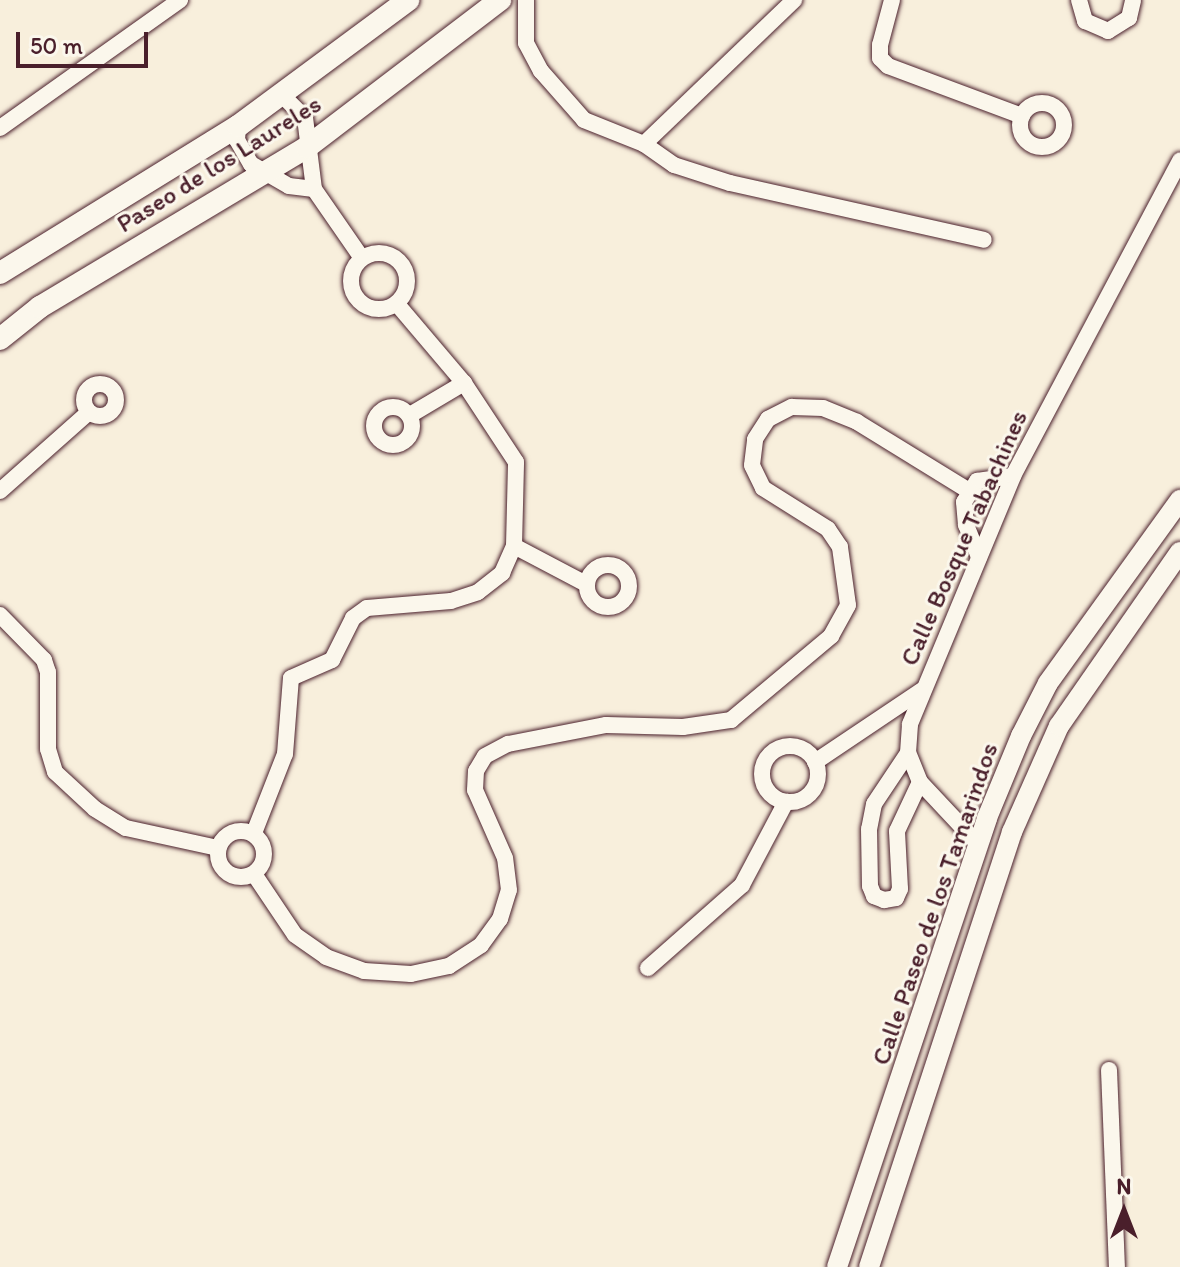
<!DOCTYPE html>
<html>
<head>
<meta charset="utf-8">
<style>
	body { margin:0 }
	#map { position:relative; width:1180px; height:1267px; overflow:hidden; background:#f8efdc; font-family:Itim,sans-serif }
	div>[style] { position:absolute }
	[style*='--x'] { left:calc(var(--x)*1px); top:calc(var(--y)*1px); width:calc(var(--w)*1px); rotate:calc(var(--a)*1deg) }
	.roads { filter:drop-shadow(0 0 2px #4a1f2b) drop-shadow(0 0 2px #4a1f2b) }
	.minor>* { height:16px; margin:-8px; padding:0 8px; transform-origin:8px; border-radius:8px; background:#fbf7ec }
	.minor>.ring { margin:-8px; padding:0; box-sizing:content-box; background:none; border:16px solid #fbf7ec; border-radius:50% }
	.tertiary>* { height:20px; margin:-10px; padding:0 10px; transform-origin:10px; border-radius:10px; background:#fbf7ec }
	.secondary>* { height:22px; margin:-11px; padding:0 11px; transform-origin:11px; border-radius:11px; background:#fbf7ec }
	span { translate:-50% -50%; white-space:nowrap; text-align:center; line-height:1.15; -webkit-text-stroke:6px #fbf7ec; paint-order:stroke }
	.street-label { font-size:26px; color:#4a1f2b }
	.north { position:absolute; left:1084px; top:1171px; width:80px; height:80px; -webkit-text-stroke:6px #fbf7ec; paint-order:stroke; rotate:0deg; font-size:22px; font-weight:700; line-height:32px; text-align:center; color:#4a1f2b }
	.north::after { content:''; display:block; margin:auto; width:28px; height:36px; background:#4a1f2b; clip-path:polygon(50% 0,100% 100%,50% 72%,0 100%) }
	.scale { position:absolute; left:16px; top:32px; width:132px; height:36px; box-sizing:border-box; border:4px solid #4a1f2b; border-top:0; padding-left:10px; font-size:24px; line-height:28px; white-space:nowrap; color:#4a1f2b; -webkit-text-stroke:6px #fbf7ec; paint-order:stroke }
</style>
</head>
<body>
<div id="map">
	<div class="roads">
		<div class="minor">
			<i style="--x:526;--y:0;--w:43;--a:90"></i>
			<i style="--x:526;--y:43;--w:32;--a:62"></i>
			<i style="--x:541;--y:71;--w:65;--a:48.7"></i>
			<i style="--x:584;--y:120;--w:65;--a:21.8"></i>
			<i style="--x:644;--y:144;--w:37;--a:35"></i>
			<i style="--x:674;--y:165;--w:59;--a:17.8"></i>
			<i style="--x:730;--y:183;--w:260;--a:12.6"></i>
			<i style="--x:892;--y:0;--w:47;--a:104.9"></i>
			<i style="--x:880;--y:45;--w:13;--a:90"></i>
			<i style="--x:880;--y:58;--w:11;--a:45"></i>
			<i style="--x:888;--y:66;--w:143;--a:20.5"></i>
			<i style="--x:1079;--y:0;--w:22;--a:74"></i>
			<i style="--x:1085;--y:21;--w:25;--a:23"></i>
			<i style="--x:1108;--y:31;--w:25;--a:-32"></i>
			<i style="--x:1129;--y:18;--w:18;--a:-77"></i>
			<i class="ring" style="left:1020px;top:103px;width:28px;height:28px"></i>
			<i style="--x:238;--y:126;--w:14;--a:94"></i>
			<i style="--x:237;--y:140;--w:28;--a:60"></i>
			<i style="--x:251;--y:164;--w:44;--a:30.1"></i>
			<i style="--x:289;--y:186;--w:25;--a:7"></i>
			<i style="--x:314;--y:189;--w:72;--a:-97.2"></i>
			<i style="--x:305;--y:118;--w:31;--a:-135"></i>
			<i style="--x:0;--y:128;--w:221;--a:-35.4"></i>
			<i style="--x:644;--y:144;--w:208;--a:-43.8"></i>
			<i style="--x:314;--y:189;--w:83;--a:55.3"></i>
			<i class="ring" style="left:351px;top:253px;width:40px;height:40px"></i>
			<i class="ring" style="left:84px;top:384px;width:16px;height:16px"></i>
			<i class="ring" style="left:374px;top:407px;width:22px;height:22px"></i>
			<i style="--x:410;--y:415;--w:63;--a:-30.7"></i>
			<i style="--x:0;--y:491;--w:119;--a:-41.6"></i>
			<i style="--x:514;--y:546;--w:81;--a:27.8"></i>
			<i style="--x:979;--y:557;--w:35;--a:-112"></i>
			<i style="--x:966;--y:525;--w:23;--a:-95"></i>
			<i style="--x:964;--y:502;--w:25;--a:-58"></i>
			<i style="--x:977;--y:481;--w:36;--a:-8"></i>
			<i class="ring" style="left:587px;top:565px;width:26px;height:26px"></i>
			<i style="--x:0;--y:615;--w:63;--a:45.6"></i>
			<i style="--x:44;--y:660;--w:13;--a:72"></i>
			<i style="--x:48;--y:672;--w:77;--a:90"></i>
			<i style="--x:48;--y:749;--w:24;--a:73"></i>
			<i style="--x:55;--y:772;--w:54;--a:42.8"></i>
			<i style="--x:95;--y:809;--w:36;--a:32"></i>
			<i style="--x:126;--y:828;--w:94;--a:12.3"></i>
			<i class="ring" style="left:762px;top:746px;width:40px;height:40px"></i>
			<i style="--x:908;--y:753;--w:61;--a:123.7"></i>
			<i style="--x:874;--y:804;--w:25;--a:101"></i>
			<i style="--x:869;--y:829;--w:57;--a:89"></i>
			<i style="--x:870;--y:886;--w:11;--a:68"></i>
			<i style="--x:874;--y:896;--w:11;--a:22"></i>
			<i style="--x:884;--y:900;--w:12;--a:-9"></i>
			<i style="--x:896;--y:898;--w:10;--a:-66"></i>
			<i style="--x:900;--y:889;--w:58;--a:-93"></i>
			<i style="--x:897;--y:831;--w:54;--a:-64.9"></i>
			<i style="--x:815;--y:762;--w:129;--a:-33.9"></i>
			<i class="ring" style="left:218px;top:831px;width:30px;height:30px"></i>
			<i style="--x:254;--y:833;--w:85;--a:-68.6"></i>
			<i style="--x:285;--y:754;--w:76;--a:-85.5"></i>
			<i style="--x:291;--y:678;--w:45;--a:-23.7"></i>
			<i style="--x:332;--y:660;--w:47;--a:-63.4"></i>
			<i style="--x:353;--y:618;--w:17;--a:-36"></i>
			<i style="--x:367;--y:608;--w:84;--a:-4.8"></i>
			<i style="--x:451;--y:601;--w:28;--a:-18"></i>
			<i style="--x:478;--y:592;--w:31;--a:-38"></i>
			<i style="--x:502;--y:573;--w:30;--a:-66"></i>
			<i style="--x:514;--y:546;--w:84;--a:-88.6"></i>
			<i style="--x:516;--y:462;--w:95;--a:-123.4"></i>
			<i style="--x:464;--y:383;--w:104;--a:-130.3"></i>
			<i style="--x:978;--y:844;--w:85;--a:-133.1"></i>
			<i style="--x:920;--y:782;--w:31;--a:-112"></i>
			<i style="--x:908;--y:753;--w:29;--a:-86"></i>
			<i style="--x:910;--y:724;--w:269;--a:-67.4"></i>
			<i style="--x:1013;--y:476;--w:357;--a:-62.1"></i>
			<i style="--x:254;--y:874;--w:73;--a:56.1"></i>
			<i style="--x:295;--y:935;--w:38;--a:35"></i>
			<i style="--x:326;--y:957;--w:40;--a:20.2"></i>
			<i style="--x:364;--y:971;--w:47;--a:3.7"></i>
			<i style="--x:411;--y:974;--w:39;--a:-12"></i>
			<i style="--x:449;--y:966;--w:38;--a:-33"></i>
			<i style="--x:481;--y:945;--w:32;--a:-54"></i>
			<i style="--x:500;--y:919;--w:30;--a:-73"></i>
			<i style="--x:509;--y:890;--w:32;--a:-97"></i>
			<i style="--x:505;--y:858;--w:74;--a:-113.8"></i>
			<i style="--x:475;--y:790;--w:19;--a:-87"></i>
			<i style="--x:476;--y:771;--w:17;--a:-59"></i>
			<i style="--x:485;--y:756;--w:26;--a:-28"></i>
			<i style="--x:508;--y:744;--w:100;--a:-11"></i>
			<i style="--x:606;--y:725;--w:77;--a:1.5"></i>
			<i style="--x:683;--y:727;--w:49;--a:-8.3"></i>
			<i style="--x:731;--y:720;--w:131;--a:-40"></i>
			<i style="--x:831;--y:636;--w:35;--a:-61"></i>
			<i style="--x:848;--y:605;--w:59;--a:-97.9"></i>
			<i style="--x:840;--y:547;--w:22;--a:-124"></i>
			<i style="--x:828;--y:529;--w:77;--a:-147.8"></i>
			<i style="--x:763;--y:488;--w:25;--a:-116"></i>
			<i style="--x:752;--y:465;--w:26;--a:-83"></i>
			<i style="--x:755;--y:439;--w:24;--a:-57"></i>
			<i style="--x:768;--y:419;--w:27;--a:-27"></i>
			<i style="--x:792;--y:407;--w:31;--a:2"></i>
			<i style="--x:823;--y:408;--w:37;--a:22"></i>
			<i style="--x:857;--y:422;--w:132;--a:31.6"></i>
			<i style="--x:648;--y:968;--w:125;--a:-41.4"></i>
			<i style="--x:742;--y:885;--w:94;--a:-62.1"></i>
			<i style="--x:1109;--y:1070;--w:197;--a:87.7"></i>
		</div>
		<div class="tertiary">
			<i style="--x:837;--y:1267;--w:473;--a:-71.5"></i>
			<i style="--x:987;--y:818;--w:89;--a:-67.5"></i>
			<i style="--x:1021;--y:736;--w:59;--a:-63"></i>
			<i style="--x:1048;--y:683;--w:226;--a:-54.2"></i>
			<i style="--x:869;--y:1267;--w:458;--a:-71.8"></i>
			<i style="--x:1012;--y:832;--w:116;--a:-66.1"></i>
			<i style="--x:1059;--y:726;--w:212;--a:-55.2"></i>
		</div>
		<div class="secondary">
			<i style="--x:0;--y:273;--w:280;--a:-31.7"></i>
			<i style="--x:238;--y:126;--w:212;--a:-36.5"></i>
			<i style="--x:0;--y:339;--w:51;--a:-38.7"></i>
			<i style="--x:40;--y:307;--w:311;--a:-30.9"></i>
			<i style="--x:307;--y:147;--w:243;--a:-37.3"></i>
		</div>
	</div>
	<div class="street-label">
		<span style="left:219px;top:164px;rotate:-32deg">Paseo de los Laureles</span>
		<span style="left:964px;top:538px;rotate:-66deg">Calle Bosque Tabachines</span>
		<span style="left:935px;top:904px;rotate:-71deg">Calle Paseo de los Tamarindos</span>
	</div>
	<div class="north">N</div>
	<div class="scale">50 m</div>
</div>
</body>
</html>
